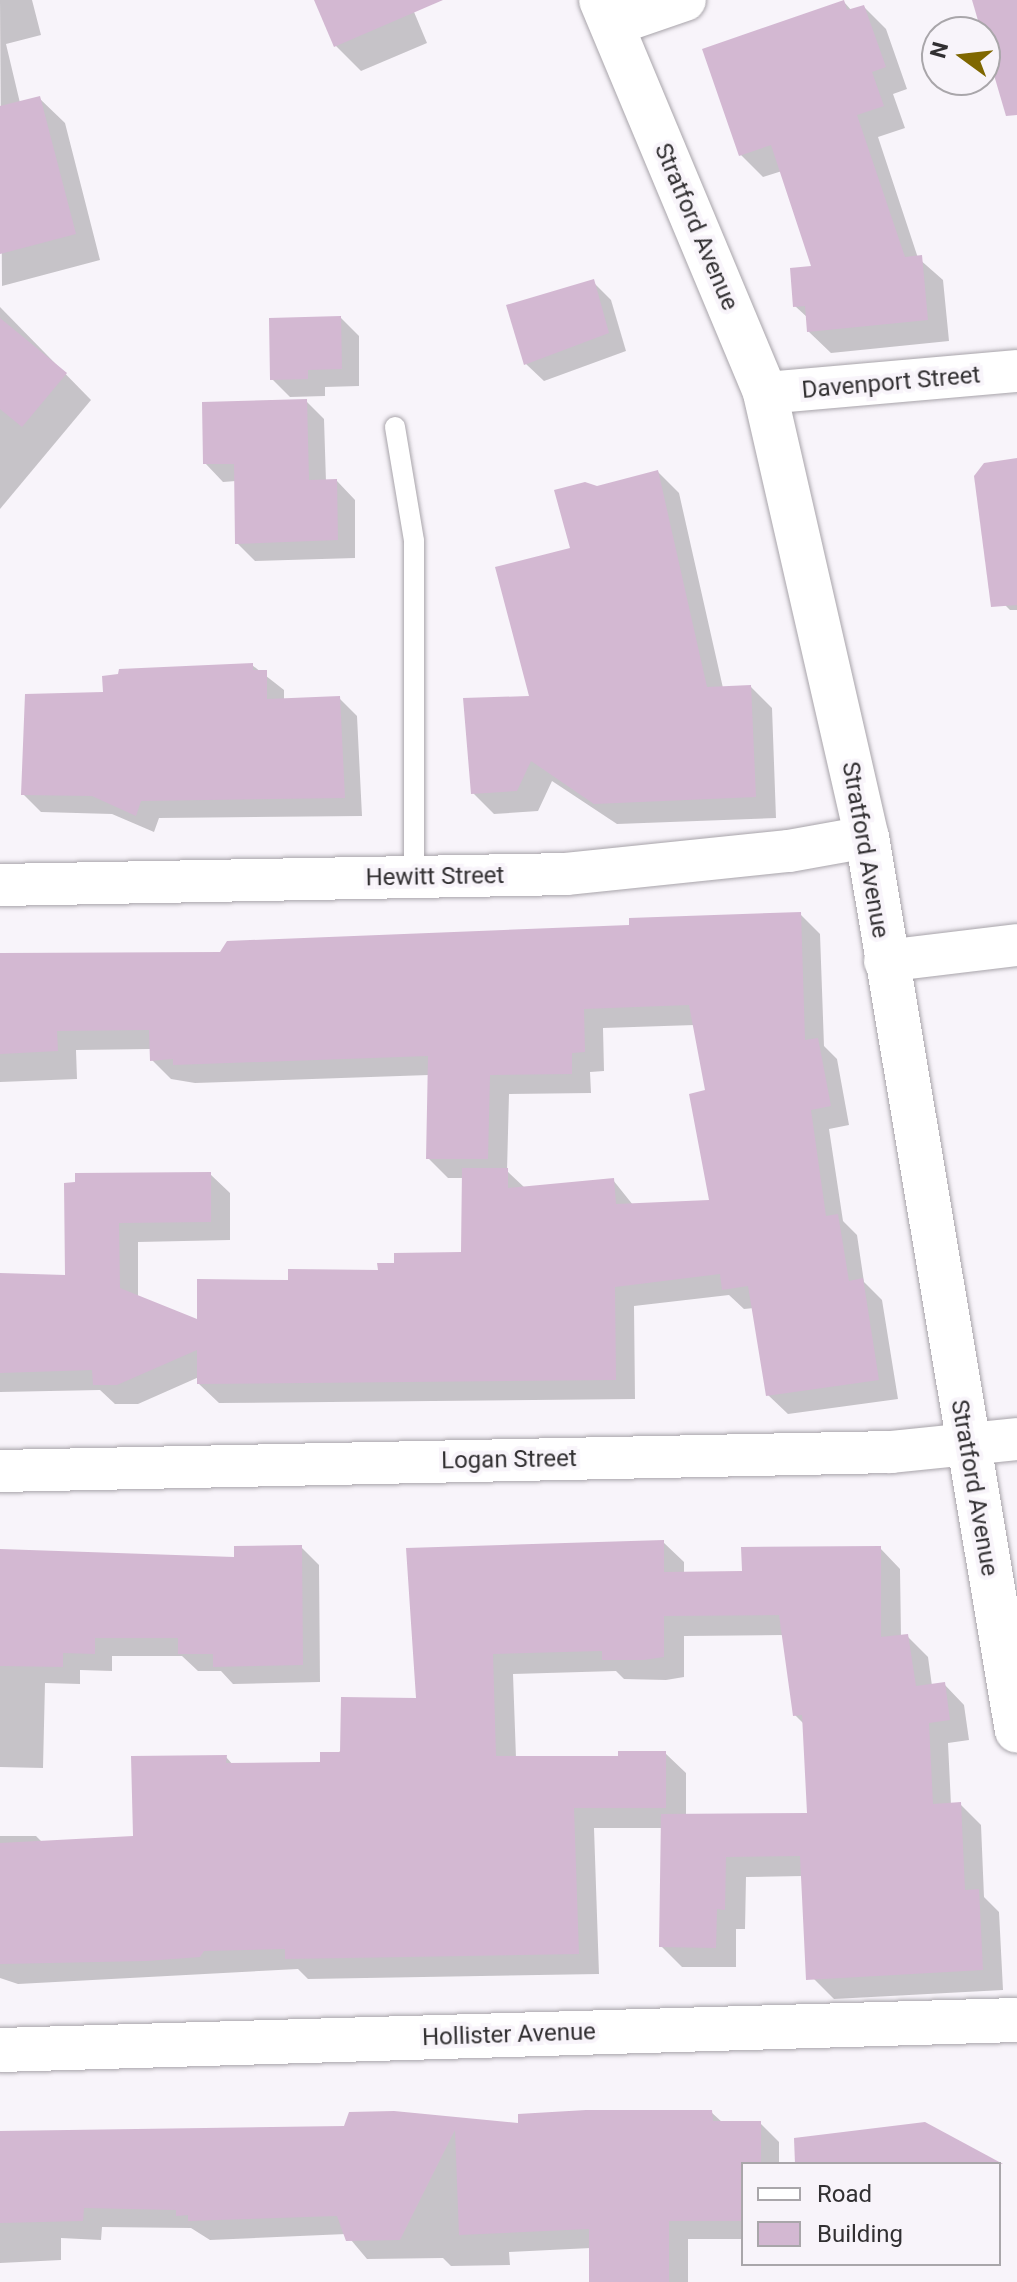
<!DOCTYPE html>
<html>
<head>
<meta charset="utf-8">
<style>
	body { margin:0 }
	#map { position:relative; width:1017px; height:2282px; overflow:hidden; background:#f8f4fa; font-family:Roboto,sans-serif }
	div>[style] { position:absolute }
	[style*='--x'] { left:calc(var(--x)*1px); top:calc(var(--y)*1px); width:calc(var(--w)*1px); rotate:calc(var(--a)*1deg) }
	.shadow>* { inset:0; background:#0003 }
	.building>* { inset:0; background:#d3b8d2 }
	.roads { filter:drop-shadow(0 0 2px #a8a4aa) drop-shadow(0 0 2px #a8a4aa) }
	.service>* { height:20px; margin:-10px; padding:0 10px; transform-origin:10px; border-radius:10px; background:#fff }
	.minor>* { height:42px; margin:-21px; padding:0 21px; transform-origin:21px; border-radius:21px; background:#fff }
	.secondary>* { height:44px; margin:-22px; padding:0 22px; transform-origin:22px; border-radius:22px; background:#fff }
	span { translate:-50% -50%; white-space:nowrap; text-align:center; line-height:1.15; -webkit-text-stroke:8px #f8f4fa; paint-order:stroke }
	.street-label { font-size:24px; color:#323032 }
	.legend { position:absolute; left:741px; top:2162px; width:260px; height:104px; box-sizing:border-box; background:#f8f4fa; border:2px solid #a9a6aa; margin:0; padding:10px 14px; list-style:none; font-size:24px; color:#323032 }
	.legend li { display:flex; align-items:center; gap:16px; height:40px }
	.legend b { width:40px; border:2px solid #a9a6aa }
	.north { position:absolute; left:921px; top:16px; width:80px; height:80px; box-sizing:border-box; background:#f8f4fa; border:2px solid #a9a6aa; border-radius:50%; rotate:285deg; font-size:22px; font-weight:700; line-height:32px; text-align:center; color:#323032 }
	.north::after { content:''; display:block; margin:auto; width:28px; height:36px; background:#7f6700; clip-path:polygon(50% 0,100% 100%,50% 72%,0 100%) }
</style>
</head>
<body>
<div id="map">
	<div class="shadow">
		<i style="clip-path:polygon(0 0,32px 0,41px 35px,6px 44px,20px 103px,39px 98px,65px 123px,100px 260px,2px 286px)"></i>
		<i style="clip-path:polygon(316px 0,409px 0,427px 43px,361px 71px,336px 46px)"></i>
		<i style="clip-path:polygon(844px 2px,852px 11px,864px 7px,886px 29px,907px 89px,893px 94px,905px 128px,878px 137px,918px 258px,943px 280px,949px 341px,831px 353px,808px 331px,808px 318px,795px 306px,814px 268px,782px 171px,763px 177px,741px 155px)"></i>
		<i style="clip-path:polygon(593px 282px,611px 300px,626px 351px,544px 381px,526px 364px)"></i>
		<i style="clip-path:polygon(0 307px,91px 400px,0 509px)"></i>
		<i style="clip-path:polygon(341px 318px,359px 336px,359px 386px,325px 387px,325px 396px,290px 397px,272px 379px)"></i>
		<i style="clip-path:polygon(306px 401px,324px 419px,326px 482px,337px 481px,355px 500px,355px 558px,255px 561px,237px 543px,236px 481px,223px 482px,205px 463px)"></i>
		<i style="clip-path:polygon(1017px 460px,1017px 610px,1010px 610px,992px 592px)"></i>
		<i style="clip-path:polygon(658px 472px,679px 493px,723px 688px,751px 687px,772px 708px,776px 818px,617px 824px,552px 781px,538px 811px,494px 814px,473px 793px,532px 697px,572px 549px,597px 488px)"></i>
		<i style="clip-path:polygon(252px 665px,284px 690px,284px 700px,339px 698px,357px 716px,362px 816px,159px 818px,154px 832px,112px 814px,41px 812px,23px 794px,105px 694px)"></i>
		<i style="clip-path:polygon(evenodd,800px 914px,820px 934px,824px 1046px,837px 1059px,849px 1125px,829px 1129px,843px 1221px,857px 1235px,864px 1282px,882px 1300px,898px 1399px,788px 1414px,768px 1395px,754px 1308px,744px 1309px,729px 1295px,634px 1306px,635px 1399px,219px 1403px,199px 1384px,199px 1377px,138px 1404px,115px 1404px,100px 1390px,0 1392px,0 1275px,67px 1277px,66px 1185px,210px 1174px,230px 1193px,230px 1240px,138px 1242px,138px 1297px,199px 1322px,290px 1282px,380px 1272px,463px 1254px,464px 1178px,448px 1178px,428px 1158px,429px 1075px,195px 1083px,171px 1079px,152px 1060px,151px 1049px,76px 1050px,77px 1079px,0 1082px,0 954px,221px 954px,800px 914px,695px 1025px,707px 1092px,711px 1202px,633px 1205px,613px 1180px,525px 1188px,507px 1171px,509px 1094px,591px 1093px,590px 1072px,604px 1071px,603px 1028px,695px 1025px)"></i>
		<i style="clip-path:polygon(evenodd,663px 1542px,684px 1562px,684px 1574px,744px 1573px,880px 1548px,900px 1569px,901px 1637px,907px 1636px,928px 1657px,932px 1686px,944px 1684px,964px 1705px,969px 1740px,948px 1743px,951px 1805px,960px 1804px,981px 1825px,984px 1897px,999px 1912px,1003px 1990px,834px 1999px,813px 1978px,804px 1876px,746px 1877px,745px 1929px,736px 1929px,736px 1967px,682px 1967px,661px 1946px,663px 1828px,594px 1828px,599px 1974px,308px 1979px,298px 1969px,18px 1984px,0 1978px,0 1836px,36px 1836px,42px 1842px,135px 1838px,226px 1757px,233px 1765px,322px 1763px,663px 1542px,784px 1635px,795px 1715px,805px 1725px,809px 1815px,686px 1816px,686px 1773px,665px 1753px,620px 1759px,516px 1758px,513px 1674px,616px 1671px,624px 1679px,666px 1680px,684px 1677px,684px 1636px,784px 1635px)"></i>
		<i style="clip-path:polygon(301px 1547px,319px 1565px,320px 1682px,233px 1684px,221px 1671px,198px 1671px,182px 1656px,112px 1656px,112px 1671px,80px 1670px,80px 1684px,45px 1683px,43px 1768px,0 1767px,0 1552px,236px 1559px)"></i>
		<i style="clip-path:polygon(711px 2112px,723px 2123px,760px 2123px,779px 2142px,779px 2164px,743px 2164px,743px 2239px,688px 2239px,688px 2282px,591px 2282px,591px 2248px,509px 2252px,510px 2265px,451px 2266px,443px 2258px,367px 2259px,346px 2234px,210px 2240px,191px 2228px,102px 2227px,101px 2240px,61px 2238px,61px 2260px,0 2263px,0 2134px,520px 2125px)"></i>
	</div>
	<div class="building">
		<i style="clip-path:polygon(314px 0,443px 0,334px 47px)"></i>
		<i style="clip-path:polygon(844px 0,847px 10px,864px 5px,886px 67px,872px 72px,884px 106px,857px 115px,905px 257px,922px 255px,928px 320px,807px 332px,805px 306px,793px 307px,790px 268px,811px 266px,771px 145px,739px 156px,702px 49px)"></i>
		<i style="clip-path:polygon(972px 0,1017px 0,1017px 115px,1006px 116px)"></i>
		<i style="clip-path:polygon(40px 96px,76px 234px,0 254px,0 106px)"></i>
		<i style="clip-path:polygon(594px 279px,609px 333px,524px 365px,506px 305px)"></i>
		<i style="clip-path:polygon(341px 316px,342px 369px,308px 370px,308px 379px,270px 380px,269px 318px)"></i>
		<i style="clip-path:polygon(0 318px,67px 373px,22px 427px,0 409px)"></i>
		<i style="clip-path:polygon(307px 399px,309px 480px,337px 479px,338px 540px,235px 544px,234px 464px,203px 464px,202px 402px)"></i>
		<i style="clip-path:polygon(1017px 458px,1017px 605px,991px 607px,974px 476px,984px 463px)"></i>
		<i style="clip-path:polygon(658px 470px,707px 687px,751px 685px,756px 797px,594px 804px,531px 761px,517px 791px,471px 794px,463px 698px,529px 696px,495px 567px,570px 548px,554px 490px,585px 482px,597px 486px)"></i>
		<i style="clip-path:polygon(253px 663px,253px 670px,267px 670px,267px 699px,340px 696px,345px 798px,141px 801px,136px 816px,92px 796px,21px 795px,25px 694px,103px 692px,102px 676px,118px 674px,119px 669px)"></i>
		<i style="clip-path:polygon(801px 912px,805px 1040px,818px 1038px,831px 1106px,811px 1110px,826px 1216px,838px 1214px,849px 1281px,863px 1278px,879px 1380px,766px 1396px,748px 1286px,722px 1290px,720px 1274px,615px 1287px,616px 1380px,197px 1384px,197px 1350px,117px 1385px,93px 1385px,92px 1370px,0 1373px,0 1273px,65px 1275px,64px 1183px,75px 1182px,75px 1173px,211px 1172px,211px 1222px,119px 1223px,120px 1288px,197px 1319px,197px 1279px,288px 1280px,288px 1269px,378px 1270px,377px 1263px,394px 1263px,394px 1253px,461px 1252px,462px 1168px,508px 1168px,508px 1188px,614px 1178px,616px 1204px,709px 1200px,689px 1094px,705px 1090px,689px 1005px,584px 1009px,585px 1052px,572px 1053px,572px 1074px,490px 1075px,488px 1159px,426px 1159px,428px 1056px,173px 1065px,173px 1059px,150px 1061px,149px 1030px,57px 1031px,58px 1051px,0 1054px,0 953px,220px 952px,227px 941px,629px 925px,629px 918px)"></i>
		<i style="clip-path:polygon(664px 1540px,664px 1572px,742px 1571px,741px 1547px,881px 1546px,881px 1637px,908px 1634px,916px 1686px,945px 1682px,950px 1720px,929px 1723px,933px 1804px,961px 1802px,965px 1890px,979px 1889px,983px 1970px,806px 1980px,800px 1856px,726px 1857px,725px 1910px,717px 1909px,716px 1948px,659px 1947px,661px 1814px,807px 1813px,802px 1715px,793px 1716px,779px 1615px,664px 1616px,664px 1657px,644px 1660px,602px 1660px,602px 1651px,493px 1654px,496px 1756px,618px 1756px,618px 1751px,666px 1751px,666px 1808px,574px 1808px,579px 1954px,285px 1959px,285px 1949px,204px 1951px,200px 1957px,147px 1961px,0 1964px,0 1843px,133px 1836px,131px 1756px,227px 1755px,226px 1763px,320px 1762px,320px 1752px,340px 1752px,341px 1697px,416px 1698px,406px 1548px)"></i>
		<i style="clip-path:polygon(302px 1545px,303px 1665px,213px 1667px,213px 1654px,178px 1654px,178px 1638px,95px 1638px,95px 1654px,63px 1653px,63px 1667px,0 1666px,0 1549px,234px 1557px,234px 1546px)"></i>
		<i style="clip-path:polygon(586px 2110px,712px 2110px,713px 2121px,761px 2121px,761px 2164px,743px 2164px,743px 2221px,669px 2221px,669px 2282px,589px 2282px,589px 2229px,459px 2235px,455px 2130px,400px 2240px,346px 2241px,337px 2216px,188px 2221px,188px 2215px,176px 2216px,176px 2210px,84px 2208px,83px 2221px,0 2223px,0 2131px,344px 2126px,349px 2112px,394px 2111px,518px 2123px,518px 2114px)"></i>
		<i style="clip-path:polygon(925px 2122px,1003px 2164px,795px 2164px,794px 2138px)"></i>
	</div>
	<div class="roads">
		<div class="service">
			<i style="--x:395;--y:427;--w:116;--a:80.5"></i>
			<i style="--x:414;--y:541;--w:336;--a:90"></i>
		</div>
		<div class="minor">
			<i style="--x:612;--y:25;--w:77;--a:-18.9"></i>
			<i style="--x:765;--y:393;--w:253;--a:-5"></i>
			<i style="--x:0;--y:885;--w:566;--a:-1.11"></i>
			<i style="--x:566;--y:874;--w:224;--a:-5.9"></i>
			<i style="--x:789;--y:851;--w:79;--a:-10.2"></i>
			<i style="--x:885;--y:961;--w:133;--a:-6.9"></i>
			<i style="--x:0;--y:1471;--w:891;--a:-1.22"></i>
			<i style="--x:891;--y:1452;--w:127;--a:-5.9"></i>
		</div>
		<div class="secondary">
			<i style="--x:601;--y:0;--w:426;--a:67.3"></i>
			<i style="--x:765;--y:393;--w:456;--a:77.1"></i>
			<i style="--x:867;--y:837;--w:906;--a:80.48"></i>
			<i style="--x:0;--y:2050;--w:1017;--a:-1.69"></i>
		</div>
	</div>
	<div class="street-label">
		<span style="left:696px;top:227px;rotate:67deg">Stratford Avenue</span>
		<span style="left:891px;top:383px;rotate:-5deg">Davenport Street</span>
		<span style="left:865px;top:850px;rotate:80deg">Stratford Avenue</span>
		<span style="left:435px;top:877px;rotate:-1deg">Hewitt Street</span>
		<span style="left:509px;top:1460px;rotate:-1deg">Logan Street</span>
		<span style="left:974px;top:1488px;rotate:80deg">Stratford Avenue</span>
		<span style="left:509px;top:2035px;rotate:-2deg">Hollister Avenue</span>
	</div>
	<ul class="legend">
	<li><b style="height:10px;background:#fff"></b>Road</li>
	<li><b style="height:22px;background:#d3b8d2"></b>Building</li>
	</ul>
	<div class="north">N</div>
</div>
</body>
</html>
